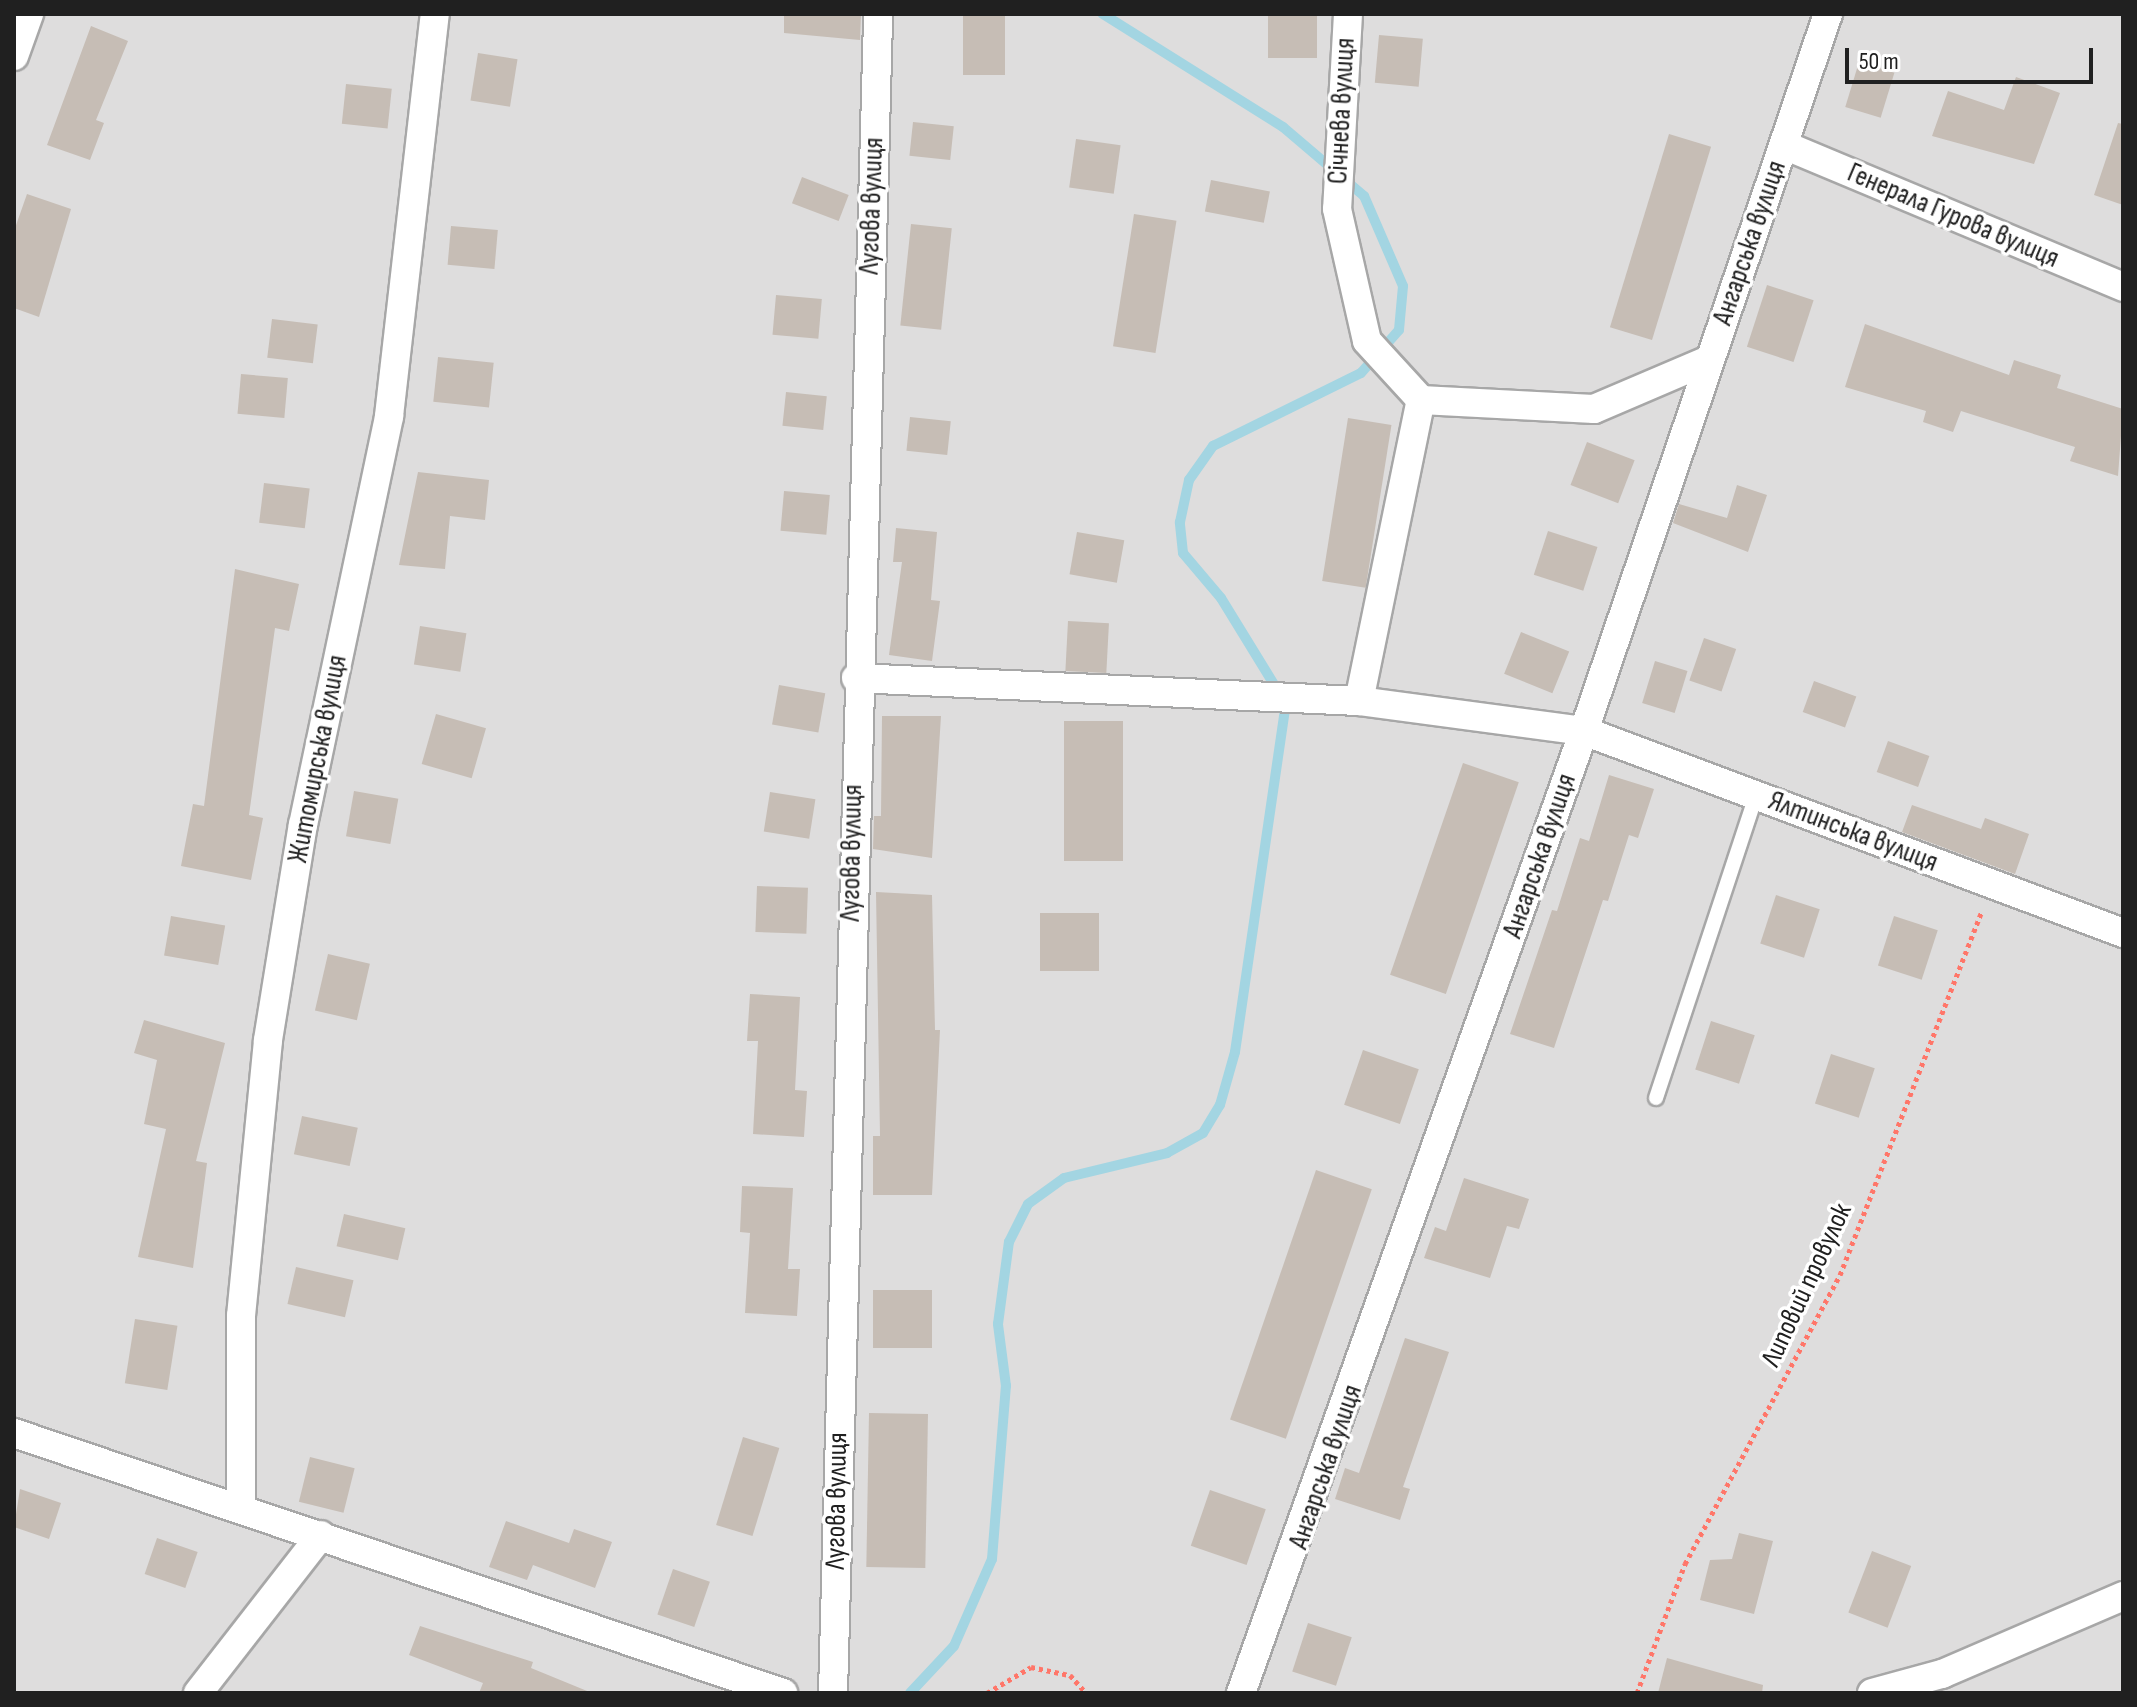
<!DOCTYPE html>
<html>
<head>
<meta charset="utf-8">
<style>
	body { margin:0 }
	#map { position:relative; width:2137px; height:1707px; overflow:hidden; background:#f1ede6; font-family:"Sofia Sans Condensed",sans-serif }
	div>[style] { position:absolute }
	.residential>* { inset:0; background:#dedddd }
	.stream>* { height:10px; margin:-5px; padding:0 5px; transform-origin:5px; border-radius:5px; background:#a3d5e2 }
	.building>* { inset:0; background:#c6bdb5; transform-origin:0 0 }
	.path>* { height:5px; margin-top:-2.5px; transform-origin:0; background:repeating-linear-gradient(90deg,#ff7669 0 4px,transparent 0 8px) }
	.roads { filter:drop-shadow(2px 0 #a7a7a7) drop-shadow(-2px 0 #a7a7a7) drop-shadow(0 2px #a7a7a7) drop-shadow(0 -2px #a7a7a7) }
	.service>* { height:14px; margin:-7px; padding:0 7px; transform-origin:7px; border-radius:7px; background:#fff }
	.minor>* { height:28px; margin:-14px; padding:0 14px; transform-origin:14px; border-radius:14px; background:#fff }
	span { translate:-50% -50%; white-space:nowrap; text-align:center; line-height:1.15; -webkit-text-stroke:7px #fff; paint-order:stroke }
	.street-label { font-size:28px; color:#202020 }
	.frame { position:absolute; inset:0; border:16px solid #202020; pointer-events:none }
	.scale { position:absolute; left:1845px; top:48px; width:248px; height:36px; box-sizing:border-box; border:4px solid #202020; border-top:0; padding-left:10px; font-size:24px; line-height:28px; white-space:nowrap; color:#202020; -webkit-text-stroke:6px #fff; paint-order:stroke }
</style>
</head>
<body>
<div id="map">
	<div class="residential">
		<i style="clip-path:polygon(14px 14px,2123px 14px,2123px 1693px,744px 1693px,725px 1686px,721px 1693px,14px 1693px)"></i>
	</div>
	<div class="stream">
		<i style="left:910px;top:1693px;width:64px;rotate:-46.9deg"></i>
		<i style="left:954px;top:1646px;width:95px;rotate:-66.4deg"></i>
		<i style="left:992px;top:1559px;width:174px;rotate:-85.4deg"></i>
		<i style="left:1006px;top:1386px;width:63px;rotate:-97.4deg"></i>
		<i style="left:998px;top:1324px;width:83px;rotate:-82.4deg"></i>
		<i style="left:1009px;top:1242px;width:42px;rotate:-63.4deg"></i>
		<i style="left:1028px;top:1204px;width:44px;rotate:-35.8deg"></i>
		<i style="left:1064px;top:1178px;width:106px;rotate:-13.6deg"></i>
		<i style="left:1167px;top:1153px;width:41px;rotate:-29.1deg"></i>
		<i style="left:1203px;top:1133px;width:33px;rotate:-59deg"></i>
		<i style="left:1220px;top:1105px;width:55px;rotate:-74.2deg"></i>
		<i style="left:1235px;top:1052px;width:352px;rotate:-81.7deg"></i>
		<i style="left:1286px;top:704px;width:124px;rotate:-121.5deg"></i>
		<i style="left:1221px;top:598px;width:59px;rotate:-130.2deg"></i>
		<i style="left:1183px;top:553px;width:31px;rotate:-96deg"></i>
		<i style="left:1180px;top:522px;width:43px;rotate:-77.9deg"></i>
		<i style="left:1189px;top:480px;width:42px;rotate:-54.8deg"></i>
		<i style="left:1213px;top:446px;width:165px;rotate:-26.3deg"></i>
		<i style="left:1361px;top:373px;width:57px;rotate:-48.5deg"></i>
		<i style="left:1399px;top:330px;width:44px;rotate:-84.8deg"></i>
		<i style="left:1403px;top:286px;width:98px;rotate:-113.4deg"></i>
		<i style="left:1364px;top:196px;width:106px;rotate:-139.6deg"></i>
		<i style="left:1283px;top:127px;width:213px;rotate:-147.9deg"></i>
	</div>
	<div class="building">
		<i style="clip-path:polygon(784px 14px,861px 14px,860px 40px,784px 33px)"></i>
		<i style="left:963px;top:14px;width:42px;height:61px"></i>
		<i style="left:1268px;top:14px;width:49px;height:44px"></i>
		<i style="clip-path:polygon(91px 26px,128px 41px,96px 120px,104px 123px,90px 160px,47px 145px)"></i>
		<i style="left:1379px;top:35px;width:44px;height:48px;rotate:5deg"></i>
		<i style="left:478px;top:53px;width:40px;height:48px;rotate:9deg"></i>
		<i style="left:1859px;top:62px;width:37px;height:47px;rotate:17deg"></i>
		<i style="clip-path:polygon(2016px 77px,2060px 93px,2034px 164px,1932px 136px,1948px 91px,2004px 110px)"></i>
		<i style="left:346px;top:84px;width:46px;height:40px;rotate:6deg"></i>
		<i style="left:913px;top:122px;width:41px;height:34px;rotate:6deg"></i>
		<i style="clip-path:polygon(2118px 123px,2123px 124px,2123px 205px,2094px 195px)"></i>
		<i style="left:1669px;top:134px;width:44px;height:202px;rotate:17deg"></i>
		<i style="left:1076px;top:139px;width:45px;height:49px;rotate:8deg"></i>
		<i style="left:802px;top:177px;width:50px;height:28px;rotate:21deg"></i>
		<i style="left:1211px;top:180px;width:60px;height:32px;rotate:11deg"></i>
		<i style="clip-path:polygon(27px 194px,71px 209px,39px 317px,14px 308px,14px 231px)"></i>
		<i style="left:1134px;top:214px;width:43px;height:134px;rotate:9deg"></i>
		<i style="left:911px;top:224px;width:41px;height:102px;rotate:6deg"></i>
		<i style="left:451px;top:226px;width:47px;height:39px;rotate:5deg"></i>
		<i style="left:1767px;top:285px;width:49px;height:65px;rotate:18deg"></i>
		<i style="left:776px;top:295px;width:46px;height:40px;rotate:5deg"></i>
		<i style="left:272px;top:319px;width:46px;height:39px;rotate:7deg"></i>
		<i style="clip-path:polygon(1865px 324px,2009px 375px,2014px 360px,2061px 375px,2057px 388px,2123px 409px,2118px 476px,2070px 461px,2075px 447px,1961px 411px,1953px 432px,1923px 422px,1926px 411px,1845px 387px)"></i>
		<i style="left:438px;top:357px;width:56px;height:45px;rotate:6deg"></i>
		<i style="left:241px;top:374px;width:47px;height:40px;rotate:5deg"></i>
		<i style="left:786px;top:392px;width:41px;height:34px;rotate:6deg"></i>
		<i style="left:910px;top:417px;width:41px;height:34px;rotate:6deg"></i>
		<i style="left:1348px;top:418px;width:44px;height:165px;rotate:9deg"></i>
		<i style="left:1587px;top:442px;width:51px;height:46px;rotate:21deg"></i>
		<i style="clip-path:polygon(418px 472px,489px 480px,485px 520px,450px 516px,445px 569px,399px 565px)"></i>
		<i style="left:264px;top:483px;width:46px;height:40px;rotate:7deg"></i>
		<i style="clip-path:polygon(1737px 485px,1767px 495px,1748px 552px,1673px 523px,1679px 504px,1727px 518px)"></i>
		<i style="left:784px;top:491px;width:46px;height:40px;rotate:5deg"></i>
		<i style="clip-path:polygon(896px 528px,937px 532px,931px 600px,940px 601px,932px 661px,889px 655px,902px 562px,893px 562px)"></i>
		<i style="left:1548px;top:531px;width:52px;height:46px;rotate:18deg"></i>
		<i style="left:1077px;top:532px;width:48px;height:43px;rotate:10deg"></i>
		<i style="clip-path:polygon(235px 569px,299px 584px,289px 631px,275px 628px,249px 815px,263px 818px,251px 880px,181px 866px,193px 804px,204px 806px)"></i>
		<i style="left:1068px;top:621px;width:41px;height:50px;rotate:3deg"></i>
		<i style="left:420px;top:626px;width:47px;height:39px;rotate:9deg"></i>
		<i style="left:1521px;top:632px;width:52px;height:45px;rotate:22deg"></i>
		<i style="left:1704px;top:638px;width:34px;height:45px;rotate:19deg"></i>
		<i style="left:1655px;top:661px;width:34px;height:44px;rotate:17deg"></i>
		<i style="left:1814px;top:681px;width:45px;height:33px;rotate:20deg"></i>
		<i style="left:779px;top:685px;width:47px;height:40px;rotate:10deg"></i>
		<i style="left:436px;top:714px;width:52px;height:52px;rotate:16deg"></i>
		<i style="clip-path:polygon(882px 716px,941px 716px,932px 858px,873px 849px,874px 816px,881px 816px)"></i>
		<i style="left:1064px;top:721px;width:59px;height:140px"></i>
		<i style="left:1888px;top:741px;width:44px;height:33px;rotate:20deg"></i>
		<i style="left:1463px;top:763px;width:59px;height:224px;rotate:19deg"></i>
		<i style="clip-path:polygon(1609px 775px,1654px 789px,1638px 838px,1629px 835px,1608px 901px,1603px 900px,1554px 1048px,1510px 1034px,1552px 910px,1557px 911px,1580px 838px,1589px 841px)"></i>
		<i style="left:354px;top:791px;width:45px;height:46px;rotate:10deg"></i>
		<i style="left:770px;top:792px;width:46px;height:40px;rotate:9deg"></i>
		<i style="clip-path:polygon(1912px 805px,1981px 829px,1985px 818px,2029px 834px,2015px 874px,1902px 832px)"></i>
		<i style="left:757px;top:886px;width:51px;height:46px;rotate:2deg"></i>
		<i style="clip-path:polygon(876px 892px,932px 895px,935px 1030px,940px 1030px,932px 1195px,873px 1195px,873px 1136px,880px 1136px)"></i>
		<i style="left:1776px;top:895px;width:46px;height:51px;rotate:18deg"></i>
		<i style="left:1040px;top:913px;width:59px;height:58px"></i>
		<i style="left:171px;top:916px;width:55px;height:40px;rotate:10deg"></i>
		<i style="left:1894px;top:916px;width:46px;height:52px;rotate:18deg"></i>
		<i style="left:328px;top:954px;width:43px;height:58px;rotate:13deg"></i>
		<i style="clip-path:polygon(750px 994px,800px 997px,795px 1090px,807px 1091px,804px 1137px,753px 1134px,758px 1041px,747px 1041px)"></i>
		<i style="clip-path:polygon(144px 1020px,225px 1043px,196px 1161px,207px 1163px,193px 1268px,138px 1257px,166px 1129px,144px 1124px,157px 1060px,134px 1053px)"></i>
		<i style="left:1711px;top:1021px;width:46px;height:51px;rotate:18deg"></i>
		<i style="left:1363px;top:1050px;width:59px;height:58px;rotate:19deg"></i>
		<i style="left:1831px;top:1054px;width:46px;height:52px;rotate:18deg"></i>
		<i style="left:302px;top:1116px;width:57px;height:39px;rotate:12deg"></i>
		<i style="left:1316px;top:1170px;width:59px;height:264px;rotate:19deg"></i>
		<i style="clip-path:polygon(1464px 1178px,1529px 1199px,1519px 1229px,1507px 1226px,1490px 1278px,1424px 1258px,1435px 1227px,1446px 1231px)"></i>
		<i style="clip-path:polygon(742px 1186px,793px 1188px,788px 1269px,800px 1269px,797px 1316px,745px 1313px,750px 1233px,740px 1232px)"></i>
		<i style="left:344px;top:1214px;width:63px;height:33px;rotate:13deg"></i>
		<i style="left:296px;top:1267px;width:59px;height:38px;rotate:13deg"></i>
		<i style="left:873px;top:1290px;width:59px;height:58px"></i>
		<i style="left:135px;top:1319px;width:43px;height:65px;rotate:9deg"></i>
		<i style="clip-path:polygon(1405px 1338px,1449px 1352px,1403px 1487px,1410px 1489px,1400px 1520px,1335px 1499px,1345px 1468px,1359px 1473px)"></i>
		<i style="left:869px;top:1413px;width:59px;height:154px;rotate:1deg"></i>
		<i style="left:743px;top:1437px;width:38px;height:92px;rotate:17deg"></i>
		<i style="left:310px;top:1457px;width:46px;height:46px;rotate:14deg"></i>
		<i style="clip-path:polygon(20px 1489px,61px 1503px,49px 1539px,14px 1527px)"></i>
		<i style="left:1210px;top:1490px;width:59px;height:59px;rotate:19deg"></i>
		<i style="clip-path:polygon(506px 1521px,569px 1543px,574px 1529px,612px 1542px,595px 1588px,533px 1565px,527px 1580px,489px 1567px)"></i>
		<i style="clip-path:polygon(1739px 1533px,1773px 1541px,1754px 1614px,1700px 1600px,1710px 1560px,1732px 1559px)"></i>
		<i style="left:157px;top:1538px;width:43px;height:38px;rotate:19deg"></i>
		<i style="left:1872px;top:1551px;width:42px;height:66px;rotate:21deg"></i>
		<i style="left:673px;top:1569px;width:39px;height:48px;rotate:19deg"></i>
		<i style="left:1308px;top:1623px;width:46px;height:51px;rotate:18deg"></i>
		<i style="clip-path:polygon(420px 1626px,533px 1662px,531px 1668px,592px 1693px,479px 1693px,483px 1683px,409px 1655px)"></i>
		<i style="clip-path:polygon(1667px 1658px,1763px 1685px,1762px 1693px,1658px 1693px)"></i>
	</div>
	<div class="path">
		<i style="left:987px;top:1693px;width:51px;rotate:-30.6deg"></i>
		<i style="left:1031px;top:1667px;width:40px;rotate:12deg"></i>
		<i style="left:1070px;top:1675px;width:24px;rotate:48deg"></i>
		<i style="left:1637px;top:1693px;width:138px;rotate:-69.6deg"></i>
		<i style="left:1685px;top:1564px;width:328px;rotate:-61.8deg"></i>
		<i style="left:1840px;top:1275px;width:391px;rotate:-68.7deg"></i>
	</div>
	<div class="roads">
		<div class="service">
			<i style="left:1656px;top:1098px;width:319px;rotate:-71.7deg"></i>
		</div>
		<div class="minor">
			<i style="left:1348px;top:14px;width:195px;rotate:93.2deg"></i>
			<i style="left:1337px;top:209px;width:135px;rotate:77.2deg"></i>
			<i style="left:1367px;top:341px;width:80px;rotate:47.5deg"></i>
			<i style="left:1421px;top:400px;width:173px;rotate:3deg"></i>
			<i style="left:1594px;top:409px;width:125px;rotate:-23.1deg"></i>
			<i style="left:14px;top:56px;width:45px;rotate:-70.3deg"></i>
			<i style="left:1784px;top:145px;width:368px;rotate:22.7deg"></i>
			<i style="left:856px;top:678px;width:504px;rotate:2.62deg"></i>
			<i style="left:1359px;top:701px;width:227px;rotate:7.6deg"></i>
			<i style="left:1584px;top:731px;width:576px;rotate:20.54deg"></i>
			<i style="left:1359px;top:701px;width:307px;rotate:-78.4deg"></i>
			<i style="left:14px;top:1433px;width:812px;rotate:18.68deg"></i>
			<i style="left:241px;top:1508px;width:192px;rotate:-90deg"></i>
			<i style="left:241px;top:1316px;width:277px;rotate:-84.4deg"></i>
			<i style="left:268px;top:1040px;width:218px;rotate:-80.8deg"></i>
			<i style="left:303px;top:825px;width:418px;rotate:-78.1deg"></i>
			<i style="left:389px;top:416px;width:405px;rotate:-83.5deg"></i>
			<i style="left:198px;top:1693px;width:200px;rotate:-52.1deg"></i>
			<i style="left:833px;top:1693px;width:1680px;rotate:-88.46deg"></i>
			<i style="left:1241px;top:1693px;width:1021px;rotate:-70.38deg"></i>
			<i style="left:1584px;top:731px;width:757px;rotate:-71.21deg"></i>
			<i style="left:1872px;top:1693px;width:73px;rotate:-15.2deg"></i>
			<i style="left:1942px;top:1674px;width:197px;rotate:-23.3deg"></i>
		</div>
	</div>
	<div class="street-label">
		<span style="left:1342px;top:111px;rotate:-87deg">Січнева вулиця</span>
		<span style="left:872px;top:206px;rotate:-88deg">Лугова вулиця</span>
		<span style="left:1953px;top:216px;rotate:23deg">Генерала Гурова вулиця</span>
		<span style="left:1750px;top:243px;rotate:-71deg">Ангарська вулиця</span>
		<span style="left:318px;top:759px;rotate:-79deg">Житомирська вулиця</span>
		<span style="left:1853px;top:832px;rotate:21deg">Ялтинська вулиця</span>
		<span style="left:852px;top:853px;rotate:-89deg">Лугова вулиця</span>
		<span style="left:1540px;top:856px;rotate:-71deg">Ангарська вулиця</span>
		<span style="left:1807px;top:1285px;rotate:-65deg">Липовий провулок</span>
		<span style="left:1326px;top:1467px;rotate:-71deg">Ангарська вулиця</span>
		<span style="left:837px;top:1501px;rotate:-89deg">Лугова вулиця</span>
	</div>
	<div class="frame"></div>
	<div class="scale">50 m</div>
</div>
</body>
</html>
